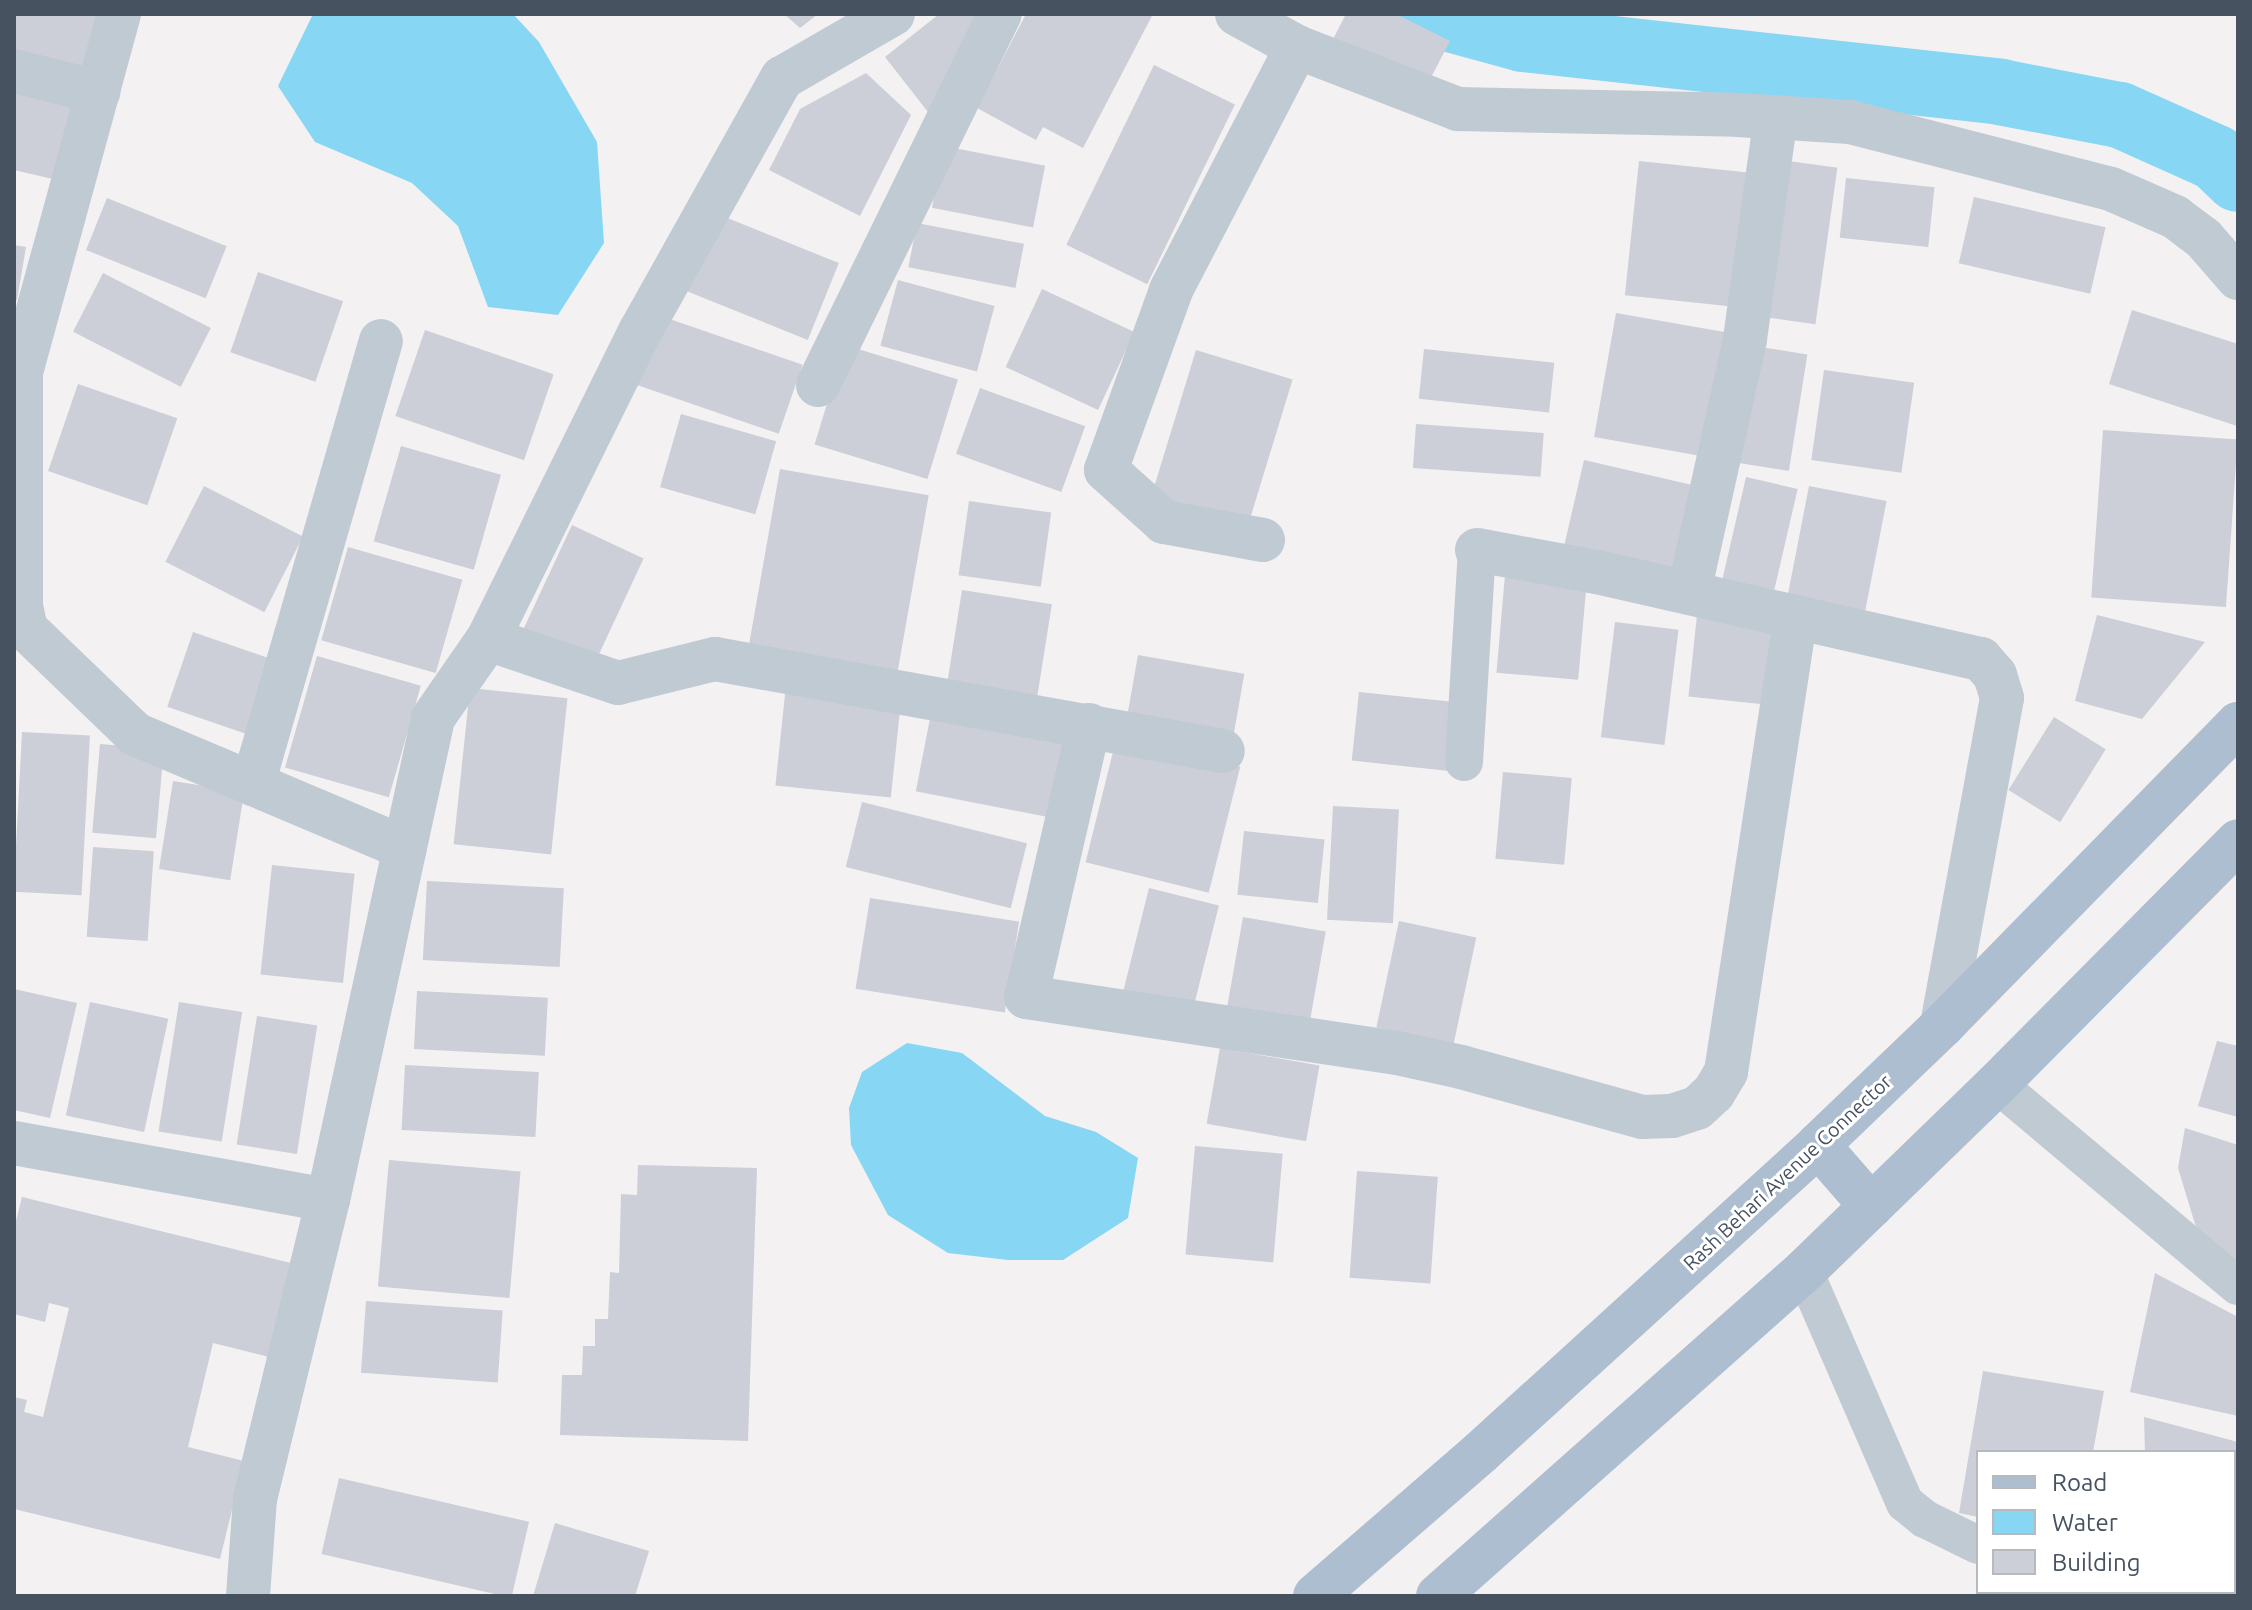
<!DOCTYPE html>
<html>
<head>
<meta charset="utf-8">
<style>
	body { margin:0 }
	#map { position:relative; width:2252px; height:1610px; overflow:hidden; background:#f3f1f1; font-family:Ubuntu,sans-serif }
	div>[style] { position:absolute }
	.water>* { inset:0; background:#86d6f4 }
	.canal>* { height:66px; margin:-33px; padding:0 33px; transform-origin:33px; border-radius:33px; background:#86d6f4 }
	.building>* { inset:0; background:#cccfd7; transform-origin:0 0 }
	.lane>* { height:38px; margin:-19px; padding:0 19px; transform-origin:19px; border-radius:19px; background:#c0cad3 }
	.street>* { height:44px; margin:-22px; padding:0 22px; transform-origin:22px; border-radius:22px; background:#c0cad3 }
	.primary>* { height:44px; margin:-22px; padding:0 22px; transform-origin:22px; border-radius:22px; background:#aebed1 }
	span { translate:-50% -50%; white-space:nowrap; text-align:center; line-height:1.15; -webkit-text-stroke:6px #fff; paint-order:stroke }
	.street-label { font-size:20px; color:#475260 }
	.frame { position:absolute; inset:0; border:16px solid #475260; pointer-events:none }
	.legend { position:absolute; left:1976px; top:1450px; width:260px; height:144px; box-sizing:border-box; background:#fff; border:2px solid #b5babf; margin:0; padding:10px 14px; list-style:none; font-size:24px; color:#475260 }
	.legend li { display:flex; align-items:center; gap:16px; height:40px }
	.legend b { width:40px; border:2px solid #b5babf }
</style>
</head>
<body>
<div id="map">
	<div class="water">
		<i style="clip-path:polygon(313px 14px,513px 14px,539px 42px,597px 142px,604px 243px,558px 315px,488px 307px,458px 226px,412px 183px,315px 142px,278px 86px)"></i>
		<i style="clip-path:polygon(907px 1043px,962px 1053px,1045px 1116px,1096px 1132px,1138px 1158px,1128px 1218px,1063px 1260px,1008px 1260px,948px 1253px,888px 1215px,851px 1145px,849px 1108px,862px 1072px)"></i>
	</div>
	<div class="canal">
		<i style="left:1431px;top:14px;width:95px;rotate:15.2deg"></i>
		<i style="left:1523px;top:39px;width:480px;rotate:6.3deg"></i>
		<i style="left:2000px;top:92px;width:122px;rotate:10.9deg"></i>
		<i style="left:2120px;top:115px;width:105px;rotate:24.1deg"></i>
		<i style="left:2216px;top:158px;width:30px;rotate:44deg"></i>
	</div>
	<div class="building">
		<i style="clip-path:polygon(14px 14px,111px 14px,97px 75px,14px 54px)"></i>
		<i style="clip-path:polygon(784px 14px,818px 14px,800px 28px)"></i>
		<i style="clip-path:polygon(939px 14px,981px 14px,928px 112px,885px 57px)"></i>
		<i style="clip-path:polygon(1026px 14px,1153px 14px,1083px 148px,1043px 127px,1036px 140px,977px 108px)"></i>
		<i style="clip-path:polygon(1346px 14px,1396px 14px,1450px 41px,1424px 91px,1331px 43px)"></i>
		<i style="left:1154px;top:65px;width:90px;height:200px;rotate:26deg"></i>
		<i style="clip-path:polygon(866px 73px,911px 115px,860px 216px,769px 170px,800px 109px)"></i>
		<i style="clip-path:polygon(14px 79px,77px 94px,57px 180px,14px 170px)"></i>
		<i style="left:944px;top:146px;width:103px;height:63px;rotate:11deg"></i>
		<i style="left:1775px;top:159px;width:63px;height:158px;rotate:8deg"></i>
		<i style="left:1639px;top:161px;width:117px;height:135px;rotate:6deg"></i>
		<i style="left:1846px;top:178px;width:89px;height:60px;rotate:6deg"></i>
		<i style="left:1974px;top:197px;width:135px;height:68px;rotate:13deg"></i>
		<i style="left:107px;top:198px;width:129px;height:56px;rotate:22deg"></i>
		<i style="left:710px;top:211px;width:139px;height:83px;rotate:22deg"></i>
		<i style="left:917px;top:223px;width:109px;height:45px;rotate:11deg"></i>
		<i style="clip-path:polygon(14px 245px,26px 247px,17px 300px,14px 300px)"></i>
		<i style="left:258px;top:272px;width:90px;height:85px;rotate:19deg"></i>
		<i style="left:103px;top:273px;width:121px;height:66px;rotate:27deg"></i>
		<i style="left:898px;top:280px;width:100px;height:68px;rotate:15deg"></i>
		<i style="left:1042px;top:289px;width:102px;height:86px;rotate:25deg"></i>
		<i style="clip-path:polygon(2132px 310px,2238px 344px,2237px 426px,2109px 384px)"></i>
		<i style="left:1616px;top:313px;width:120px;height:126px;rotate:10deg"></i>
		<i style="left:655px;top:314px;width:156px;height:73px;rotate:19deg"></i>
		<i style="left:425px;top:330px;width:136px;height:91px;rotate:19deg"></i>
		<i style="left:845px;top:345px;width:118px;height:104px;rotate:17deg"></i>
		<i style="left:1754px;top:346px;width:54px;height:118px;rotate:9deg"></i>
		<i style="left:1424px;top:349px;width:131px;height:50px;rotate:6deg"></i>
		<i style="left:1196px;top:350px;width:101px;height:153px;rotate:17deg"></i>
		<i style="left:1824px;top:370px;width:91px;height:91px;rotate:8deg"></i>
		<i style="left:78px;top:384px;width:105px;height:92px;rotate:19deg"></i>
		<i style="left:980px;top:388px;width:112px;height:70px;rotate:20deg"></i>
		<i style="left:681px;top:414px;width:99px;height:76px;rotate:16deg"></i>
		<i style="left:1416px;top:424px;width:128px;height:44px;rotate:4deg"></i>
		<i style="left:2103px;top:430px;width:135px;height:168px;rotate:4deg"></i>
		<i style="left:401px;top:446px;width:104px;height:99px;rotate:16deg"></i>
		<i style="left:1584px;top:460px;width:120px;height:94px;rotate:13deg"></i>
		<i style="left:780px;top:469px;width:151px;height:182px;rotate:10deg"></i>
		<i style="left:1746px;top:477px;width:53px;height:123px;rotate:13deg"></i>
		<i style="left:204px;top:486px;width:111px;height:85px;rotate:27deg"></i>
		<i style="left:1809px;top:486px;width:79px;height:113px;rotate:11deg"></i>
		<i style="left:969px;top:501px;width:83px;height:75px;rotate:8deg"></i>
		<i style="left:572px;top:525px;width:79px;height:117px;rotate:25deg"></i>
		<i style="left:348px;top:547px;width:119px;height:97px;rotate:16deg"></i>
		<i style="left:1505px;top:575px;width:82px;height:98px;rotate:5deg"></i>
		<i style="left:962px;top:590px;width:91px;height:94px;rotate:9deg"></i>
		<i style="left:1697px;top:615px;width:82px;height:82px;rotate:6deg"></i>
		<i style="clip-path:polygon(2097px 615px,2205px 642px,2142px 719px,2075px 701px)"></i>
		<i style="left:1615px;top:622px;width:64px;height:116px;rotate:7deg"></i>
		<i style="left:193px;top:632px;width:86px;height:79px;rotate:19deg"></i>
		<i style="left:1138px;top:655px;width:108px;height:66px;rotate:10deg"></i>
		<i style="left:317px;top:656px;width:108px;height:116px;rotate:16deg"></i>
		<i style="left:786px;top:685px;width:116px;height:101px;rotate:6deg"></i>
		<i style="left:470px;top:688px;width:98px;height:157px;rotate:6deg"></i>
		<i style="left:1359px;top:692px;width:103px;height:69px;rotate:6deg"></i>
		<i style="left:933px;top:703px;width:141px;height:90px;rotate:11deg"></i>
		<i style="left:2054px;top:717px;width:61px;height:86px;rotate:32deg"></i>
		<i style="left:22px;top:732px;width:68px;height:160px;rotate:3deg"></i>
		<i style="left:1117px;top:736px;width:127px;height:130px;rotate:14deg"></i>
		<i style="left:100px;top:744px;width:64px;height:89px;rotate:5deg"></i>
		<i style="left:1503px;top:772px;width:69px;height:87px;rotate:5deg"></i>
		<i style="left:173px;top:781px;width:72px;height:89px;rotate:9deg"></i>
		<i style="left:862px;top:802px;width:170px;height:67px;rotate:14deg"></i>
		<i style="left:1333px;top:806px;width:66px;height:114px;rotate:3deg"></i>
		<i style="left:1244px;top:831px;width:81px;height:64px;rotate:6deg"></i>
		<i style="left:93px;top:847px;width:61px;height:90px;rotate:4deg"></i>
		<i style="left:272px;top:865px;width:83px;height:110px;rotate:6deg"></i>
		<i style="left:427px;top:881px;width:137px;height:79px;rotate:3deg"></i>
		<i style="left:1149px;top:888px;width:72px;height:109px;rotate:14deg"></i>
		<i style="left:870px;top:898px;width:151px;height:92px;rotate:9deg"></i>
		<i style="left:1243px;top:917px;width:84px;height:99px;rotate:10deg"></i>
		<i style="left:1399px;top:921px;width:79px;height:109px;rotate:12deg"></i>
		<i style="clip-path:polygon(14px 989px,77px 1003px,50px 1118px,14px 1110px)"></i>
		<i style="left:417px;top:991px;width:131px;height:58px;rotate:3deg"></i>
		<i style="left:90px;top:1002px;width:80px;height:116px;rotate:12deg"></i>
		<i style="left:179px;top:1002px;width:64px;height:131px;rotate:9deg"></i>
		<i style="left:257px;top:1016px;width:61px;height:130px;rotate:9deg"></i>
		<i style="clip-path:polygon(2217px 1041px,2238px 1046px,2238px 1117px,2198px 1106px)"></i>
		<i style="left:1220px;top:1048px;width:101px;height:77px;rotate:10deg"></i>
		<i style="left:405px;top:1065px;width:134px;height:65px;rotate:3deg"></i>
		<i style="clip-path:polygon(2185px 1128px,2238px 1145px,2238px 1266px,2199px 1237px,2178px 1168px)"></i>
		<i style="left:1195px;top:1146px;width:88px;height:109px;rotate:5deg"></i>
		<i style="left:389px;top:1160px;width:132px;height:127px;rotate:5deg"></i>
		<i style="clip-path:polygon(638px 1165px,757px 1168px,748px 1441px,560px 1435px,562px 1375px,582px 1375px,583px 1346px,595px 1346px,595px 1319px,608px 1319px,610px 1272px,619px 1273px,621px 1194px,637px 1195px)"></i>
		<i style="left:1357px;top:1171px;width:81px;height:107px;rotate:4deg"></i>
		<i style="clip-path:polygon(22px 1197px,291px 1263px,269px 1357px,213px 1343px,188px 1447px,244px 1461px,220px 1559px,14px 1509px,14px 1397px,27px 1400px,24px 1412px,43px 1417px,69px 1308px,49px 1303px,45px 1322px,14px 1314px,14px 1229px)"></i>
		<i style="clip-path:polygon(2155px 1273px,2238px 1317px,2238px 1416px,2130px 1392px)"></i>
		<i style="left:366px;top:1301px;width:137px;height:72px;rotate:4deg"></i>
		<i style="clip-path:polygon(1983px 1371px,2104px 1391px,2093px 1452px,1978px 1452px,1978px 1517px,1959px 1513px)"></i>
		<i style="clip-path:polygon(2144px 1417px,2238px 1442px,2238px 1534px,2234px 1544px,2234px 1452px,2145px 1452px)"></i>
		<i style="left:339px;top:1478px;width:195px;height:78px;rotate:13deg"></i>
		<i style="clip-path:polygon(555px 1523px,649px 1551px,635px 1596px,533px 1596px)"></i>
		<i style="left:2149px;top:1592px;width:66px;height:4px"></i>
	</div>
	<div class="lane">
		<i style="left:1464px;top:762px;width:212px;rotate:-86.5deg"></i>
		<i style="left:1997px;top:1084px;width:314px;rotate:40deg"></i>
		<i style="left:1804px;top:1271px;width:253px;rotate:66.5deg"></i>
		<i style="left:1905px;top:1503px;width:26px;rotate:39deg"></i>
		<i style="left:1925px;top:1519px;width:59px;rotate:26.1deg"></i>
		<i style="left:2078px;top:1592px;width:10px;rotate:24deg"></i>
	</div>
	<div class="street">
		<i style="left:119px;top:14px;width:371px;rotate:105.3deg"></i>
		<i style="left:21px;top:372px;width:234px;rotate:90deg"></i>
		<i style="left:21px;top:606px;width:24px;rotate:78deg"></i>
		<i style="left:26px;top:629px;width:151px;rotate:43.9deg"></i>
		<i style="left:135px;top:734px;width:293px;rotate:22.9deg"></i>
		<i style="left:1237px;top:14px;width:68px;rotate:28.8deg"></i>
		<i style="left:1297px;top:47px;width:173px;rotate:21.1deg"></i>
		<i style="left:1458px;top:109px;width:280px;rotate:1.2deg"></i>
		<i style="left:1738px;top:115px;width:112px;rotate:3.6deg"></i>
		<i style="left:1850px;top:122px;width:269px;rotate:14.4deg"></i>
		<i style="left:2111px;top:189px;width:70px;rotate:23.6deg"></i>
		<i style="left:2175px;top:217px;width:36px;rotate:37deg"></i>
		<i style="left:2204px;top:239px;width:52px;rotate:48.9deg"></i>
		<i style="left:14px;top:71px;width:87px;rotate:14deg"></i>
		<i style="left:818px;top:385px;width:413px;rotate:-63.9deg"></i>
		<i style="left:1263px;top:540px;width:101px;rotate:-169.7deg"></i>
		<i style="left:1164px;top:522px;width:78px;rotate:-138.1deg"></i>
		<i style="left:1106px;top:470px;width:191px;rotate:-70.1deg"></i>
		<i style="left:1171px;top:290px;width:274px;rotate:-62.6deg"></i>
		<i style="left:1477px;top:550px;width:122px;rotate:10.4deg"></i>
		<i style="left:1597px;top:572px;width:394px;rotate:12.8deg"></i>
		<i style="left:1981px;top:659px;width:21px;rotate:49deg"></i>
		<i style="left:1995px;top:675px;width:24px;rotate:73deg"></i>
		<i style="left:2002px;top:698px;width:333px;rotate:100.4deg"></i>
		<i style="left:1689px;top:592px;width:259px;rotate:-77.5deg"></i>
		<i style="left:1745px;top:339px;width:224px;rotate:-82.1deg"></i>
		<i style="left:488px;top:639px;width:137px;rotate:18.7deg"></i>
		<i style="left:618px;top:683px;width:100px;rotate:-13.9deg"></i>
		<i style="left:715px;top:659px;width:516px;rotate:10.27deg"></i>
		<i style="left:1089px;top:725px;width:279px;rotate:103deg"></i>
		<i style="left:1026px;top:997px;width:375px;rotate:8.6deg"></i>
		<i style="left:1397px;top:1053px;width:66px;rotate:12.3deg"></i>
		<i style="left:1461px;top:1067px;width:188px;rotate:15.4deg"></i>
		<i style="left:1642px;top:1117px;width:30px;rotate:-2deg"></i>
		<i style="left:1672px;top:1116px;width:26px;rotate:-18deg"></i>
		<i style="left:1697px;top:1108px;width:23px;rotate:-43deg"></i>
		<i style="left:1714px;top:1092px;width:23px;rotate:-59deg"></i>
		<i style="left:1726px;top:1072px;width:460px;rotate:-81.3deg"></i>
		<i style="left:253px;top:784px;width:461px;rotate:-73.9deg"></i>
		<i style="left:14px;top:1143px;width:319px;rotate:10.3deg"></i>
		<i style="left:248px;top:1596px;width:97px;rotate:-85.9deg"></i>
		<i style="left:255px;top:1499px;width:308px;rotate:-76.3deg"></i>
		<i style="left:328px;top:1200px;width:493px;rotate:-77.7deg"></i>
		<i style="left:433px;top:718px;width:96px;rotate:-55.2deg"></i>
		<i style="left:488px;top:639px;width:345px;rotate:-63.7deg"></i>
		<i style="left:641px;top:330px;width:289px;rotate:-60.8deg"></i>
		<i style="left:782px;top:78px;width:128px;rotate:-30deg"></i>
	</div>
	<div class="primary">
		<i style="left:1818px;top:1145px;width:81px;rotate:49deg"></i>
		<i style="left:1315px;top:1596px;width:220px;rotate:-40.9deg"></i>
		<i style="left:1481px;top:1452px;width:456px;rotate:-42.3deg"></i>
		<i style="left:1818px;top:1145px;width:172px;rotate:-43.8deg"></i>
		<i style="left:1942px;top:1026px;width:423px;rotate:-45.6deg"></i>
		<i style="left:1438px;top:1596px;width:489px;rotate:-41.6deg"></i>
		<i style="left:1804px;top:1271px;width:269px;rotate:-44.1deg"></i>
		<i style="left:1997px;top:1084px;width:342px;rotate:-45.2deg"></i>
	</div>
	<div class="street-label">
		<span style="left:1787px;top:1172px;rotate:-43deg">Rash Behari Avenue Connector</span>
	</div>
	<div class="frame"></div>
	<ul class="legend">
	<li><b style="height:10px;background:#aebed1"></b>Road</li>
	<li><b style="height:22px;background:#86d6f4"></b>Water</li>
	<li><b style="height:22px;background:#cccfd7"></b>Building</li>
	</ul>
</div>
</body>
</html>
